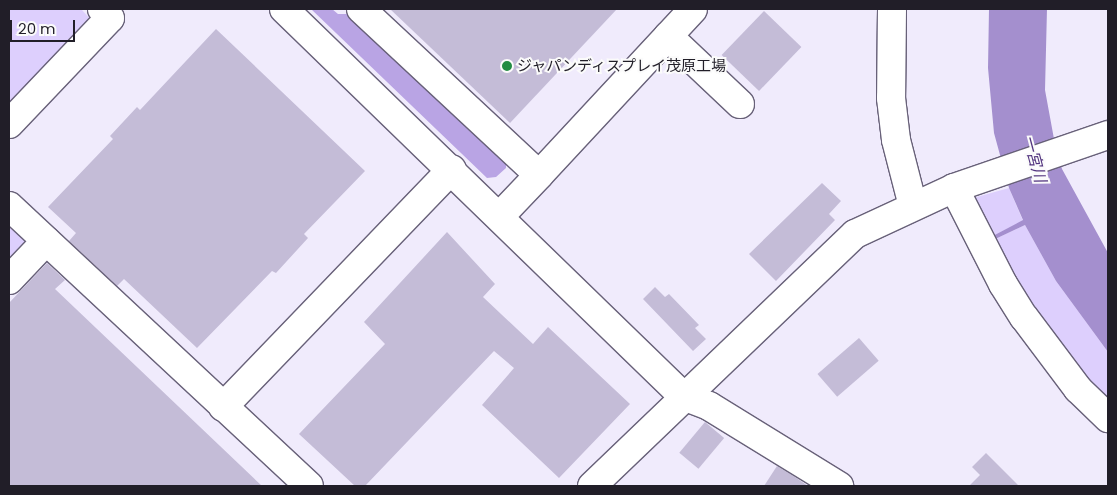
<!DOCTYPE html>
<html>
<head>
<meta charset="utf-8">
<style>
	body { margin:0 }
	#map { position:relative; width:1117px; height:495px; overflow:hidden; background:#f0ebfc; font-family:Poppins,"Noto Sans JP",sans-serif }
	div>[style] { position:absolute }
	.green>* { inset:0; background:#ddcffd }
	.forest>* { inset:0; background:#b9a4e4 }
	.water>* { inset:0; background:#a48fce }
	.building>* { inset:0; background:#c4bcd7; transform-origin:0 0 }
	.roads { filter:drop-shadow(1px 0 #686179) drop-shadow(-1px 0 #686179) drop-shadow(0 1px #686179) drop-shadow(0 -1px #686179) }
	.minor>* { height:28px; margin:-14px; padding:0 14px; transform-origin:14px; border-radius:14px; background:#fff }
	.dots>* { width:14px; height:14px; translate:-50% -50%; box-sizing:border-box; border:2px solid #fbfbfb; border-radius:50% }
	span { translate:-50% -50%; white-space:nowrap; text-align:center; line-height:1.15; -webkit-text-stroke:4px #fbfbfb; paint-order:stroke }
	.poi-label { font-size:15px; color:#211e28 }
	.left { translate:0 -50%; text-align:left }
	.water-label { font-size:16px; color:#51337e; font-style:italic }
	.frame { position:absolute; inset:0; border:10px solid #211e28; pointer-events:none }
	.scale { position:absolute; left:10px; top:20px; width:65px; height:22px; box-sizing:border-box; border:2px solid #211e28; border-top:0; padding-left:6px; font-size:15px; line-height:18px; white-space:nowrap; color:#211e28; -webkit-text-stroke:4px #fbfbfb; paint-order:stroke }
</style>
</head>
<body>
<div id="map">
	<div class="green">
		<i style="clip-path:polygon(9px 9px,81px 9px,93px 22px,9px 111px)"></i>
		<i style="clip-path:polygon(1009px 188px,1023px 221px,989px 238px,966px 200px)"></i>
		<i style="clip-path:polygon(9px 220px,29px 239px,9px 261px)"></i>
		<i style="clip-path:polygon(1025px 225px,1056px 281px,1108px 352px,1108px 408px,1064px 361px,991px 241px)"></i>
	</div>
	<div class="forest">
		<i style="clip-path:polygon(311px 9px,332px 9px,338px 14px,350px 14px,450px 111px,506px 157px,506px 168px,496px 177px,487px 178px)"></i>
	</div>
	<div class="water">
		<i style="clip-path:polygon(989px 9px,1047px 9px,1045px 90px,1054px 139px,1062px 169px,1108px 253px,1108px 352px,1056px 281px,1025px 225px,991px 241px,989px 238px,1023px 220px,1009px 188px,994px 133px,988px 68px)"></i>
	</div>
	<div class="building">
		<i style="clip-path:polygon(390px 9px,617px 9px,510px 123px)"></i>
		<i style="left:764px;top:11px;width:52px;height:61px;rotate:44deg"></i>
		<i style="clip-path:polygon(216px 29px,365px 171px,304px 234px,308px 238px,276px 273px,272px 271px,197px 348px,124px 279px,117px 286px,69px 241px,76px 233px,48px 207px,113px 139px,110px 136px,137px 107px,140px 110px)"></i>
		<i style="clip-path:polygon(822px 183px,841px 201px,829px 214px,835px 220px,776px 281px,749px 254px)"></i>
		<i style="clip-path:polygon(447px 232px,495px 284px,483px 297px,533px 344px,548px 327px,630px 404px,559px 478px,482px 405px,514px 368px,494px 351px,365px 486px,355px 486px,299px 434px,385px 344px,364px 322px)"></i>
		<i style="clip-path:polygon(47px 263px,65px 280px,55px 289px,262px 486px,9px 486px,9px 303px)"></i>
		<i style="clip-path:polygon(655px 287px,665px 297px,669px 294px,699px 325px,695px 328px,706px 339px,693px 351px,643px 299px)"></i>
		<i style="left:859px;top:338px;width:30px;height:55px;rotate:49deg"></i>
		<i style="left:705px;top:422px;width:25px;height:40px;rotate:40deg"></i>
		<i style="clip-path:polygon(986px 453px,1019px 486px,969px 486px,980px 475px,972px 467px)"></i>
		<i style="clip-path:polygon(777px 466px,792px 475px,808px 486px,764px 486px)"></i>
	</div>
	<div class="roads">
		<div class="minor">
			<i style="left:284px;top:9px;width:556px;rotate:44.13deg"></i>
			<i style="left:683px;top:396px;width:28px;rotate:21deg"></i>
			<i style="left:709px;top:406px;width:153px;rotate:31.6deg"></i>
			<i style="left:361px;top:9px;width:243px;rotate:43deg"></i>
			<i style="left:539px;top:175px;width:226px;rotate:-47.1deg"></i>
			<i style="left:892px;top:9px;width:89px;rotate:90.6deg"></i>
			<i style="left:891px;top:98px;width:42px;rotate:83.2deg"></i>
			<i style="left:896px;top:140px;width:68px;rotate:75.6deg"></i>
			<i style="left:668px;top:36px;width:99px;rotate:43.4deg"></i>
			<i style="left:9px;top:124px;width:146px;rotate:-46.4deg"></i>
			<i style="left:110px;top:18px;width:12px;rotate:-132deg"></i>
			<i style="left:954px;top:188px;width:108px;rotate:63deg"></i>
			<i style="left:1003px;top:284px;width:39px;rotate:58deg"></i>
			<i style="left:1024px;top:317px;width:90px;rotate:53.1deg"></i>
			<i style="left:1078px;top:389px;width:42px;rotate:44deg"></i>
			<i style="left:9px;top:206px;width:410px;rotate:43deg"></i>
			<i style="left:500px;top:216px;width:57px;rotate:-46.4deg"></i>
			<i style="left:9px;top:280px;width:54px;rotate:-46.5deg"></i>
			<i style="left:223px;top:407px;width:330px;rotate:-46.1deg"></i>
			<i style="left:592px;top:486px;width:364px;rotate:-43.8deg"></i>
			<i style="left:855px;top:234px;width:109px;rotate:-24.9deg"></i>
			<i style="left:954px;top:188px;width:163px;rotate:-19deg"></i>
		</div>
	</div>
	<div class="dots">
		<i style="left:507px;top:66px;background:#228c43"></i>
	</div>
	<div class="poi-label">
		<span class="left" style="left:517px;top:66px">ジャパンディスプレイ茂原工場</span>
	</div>
	<div class="water-label">
		<span style="left:1034px;top:159px;rotate:75deg">一宮川</span>
	</div>
	<div class="frame"></div>
	<div class="scale">20 m</div>
</div>
</body>
</html>
